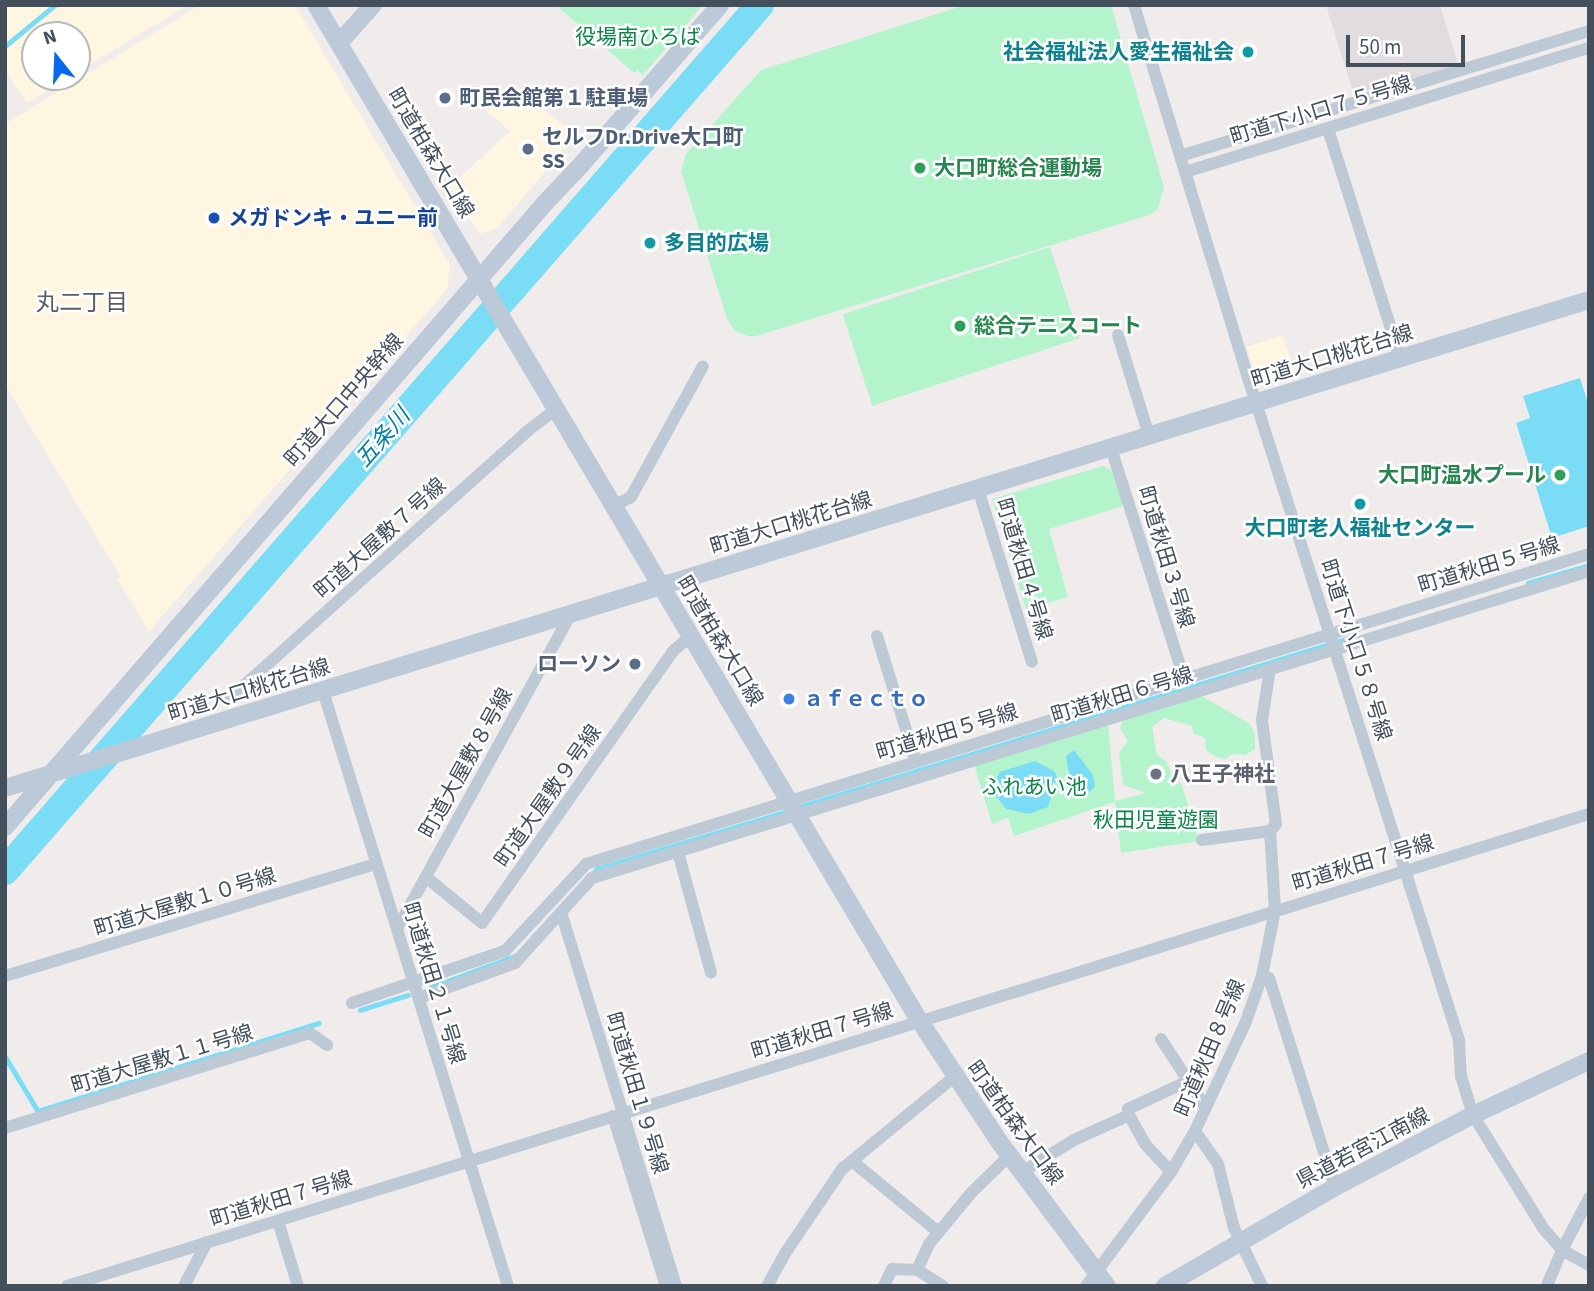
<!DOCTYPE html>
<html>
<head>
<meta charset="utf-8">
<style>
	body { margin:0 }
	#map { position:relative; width:1594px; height:1291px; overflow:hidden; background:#f0ecec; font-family:"Source Sans 3","Noto Sans JP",sans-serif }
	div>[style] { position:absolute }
	.commercial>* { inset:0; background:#fef6e1 }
	.education>* { inset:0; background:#e1ddde }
	.green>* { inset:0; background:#b4f4cd; transform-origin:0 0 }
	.water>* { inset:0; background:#7bdcf6 }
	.stream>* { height:4.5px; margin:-2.25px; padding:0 2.25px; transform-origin:2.25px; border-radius:2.25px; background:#7bdcf6 }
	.river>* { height:28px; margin:-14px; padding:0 14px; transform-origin:14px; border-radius:14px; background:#7bdcf6 }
	.street>* { height:12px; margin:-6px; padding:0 6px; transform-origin:6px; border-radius:6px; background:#bdc9d4 }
	.secondary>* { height:18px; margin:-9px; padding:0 9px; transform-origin:9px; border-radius:9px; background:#bcc9d8 }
	.dots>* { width:19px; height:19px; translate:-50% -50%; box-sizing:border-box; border:4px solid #fff; border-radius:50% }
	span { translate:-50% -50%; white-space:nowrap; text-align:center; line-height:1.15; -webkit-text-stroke:5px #fff; paint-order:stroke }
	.park-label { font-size:21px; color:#0c8549 }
	.culture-label { font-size:21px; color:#0d838f; font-weight:700 }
	.right { translate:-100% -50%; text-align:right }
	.left { translate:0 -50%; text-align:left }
	.service-label { font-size:21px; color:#4e5e75; font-weight:700 }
	.street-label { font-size:21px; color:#43505c }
	.leisure-label { font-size:21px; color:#27864d; font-weight:700 }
	.transit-label { font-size:21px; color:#164399; font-weight:700 }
	.shop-label { font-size:21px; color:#366cbe; font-weight:700 }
	.worship-label { font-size:21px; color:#5b616d; font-weight:700 }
	.neighbourhood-label { font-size:23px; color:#585d62 }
	.water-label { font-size:23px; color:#027fa1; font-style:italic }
	.frame { position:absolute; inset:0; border:7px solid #43505c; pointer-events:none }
	.north { position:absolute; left:21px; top:21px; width:70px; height:70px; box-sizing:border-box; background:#fff; border:2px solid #b4b9be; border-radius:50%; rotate:342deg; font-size:19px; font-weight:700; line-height:28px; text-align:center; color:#43505c }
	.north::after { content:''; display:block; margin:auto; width:24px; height:32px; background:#046af1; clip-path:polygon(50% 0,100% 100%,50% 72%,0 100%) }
	.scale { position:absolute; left:1346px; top:35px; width:119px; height:32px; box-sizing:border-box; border:4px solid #43505c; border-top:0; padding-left:9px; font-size:21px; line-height:24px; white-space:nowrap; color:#43505c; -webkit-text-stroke:5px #fff; paint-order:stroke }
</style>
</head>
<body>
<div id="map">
	<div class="commercial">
		<i style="clip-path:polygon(5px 5px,188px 5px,77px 72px,77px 35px,35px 35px,35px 77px,70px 77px,27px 103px,5px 71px)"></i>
		<i style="clip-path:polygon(200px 5px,295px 5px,450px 265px,447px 289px,149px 631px,118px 580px,121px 577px,5px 384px,5px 124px)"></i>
		<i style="clip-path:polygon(512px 83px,576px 136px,497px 228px,479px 234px,450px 187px,510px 131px,484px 109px)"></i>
		<i style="clip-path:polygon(1283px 335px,1295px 372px,1263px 382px,1257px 380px,1247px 347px)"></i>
	</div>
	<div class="education">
		<i style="clip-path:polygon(1326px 5px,1440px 5px,1459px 67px,1355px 99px)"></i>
	</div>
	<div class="green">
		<i style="clip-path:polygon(556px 5px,703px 5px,643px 75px,637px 70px,634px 73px)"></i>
		<i style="clip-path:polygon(965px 5px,1111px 5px,1164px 187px,1158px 209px,1149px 215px,756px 336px,748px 336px,735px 331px,727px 319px,681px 171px,686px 154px,761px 70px)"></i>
		<i style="left:1050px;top:247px;width:96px;height:218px;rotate:72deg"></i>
		<i style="clip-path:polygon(1103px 466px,1112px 471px,1124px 506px,1049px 529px,1068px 597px,1026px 609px,992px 499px)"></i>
		<i style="clip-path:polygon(1194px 692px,1249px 723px,1255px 734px,1255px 749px,1245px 755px,1232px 754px,1225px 759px,1216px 757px,1206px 750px,1205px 738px,1193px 733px,1192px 726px,1164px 718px,1152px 727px,1157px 755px,1166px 761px,1172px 775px,1170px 786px,1181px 783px,1199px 841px,1121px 853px,1115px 802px,1014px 836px,1008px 818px,992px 824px,974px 764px,1108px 723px,1115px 801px,1146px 793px,1123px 785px,1119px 753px,1128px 741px,1120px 728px,1125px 715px,1135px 705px,1150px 699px,1171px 693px)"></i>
	</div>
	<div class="water">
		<i style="clip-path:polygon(1580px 378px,1589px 406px,1589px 526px,1552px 538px,1516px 423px,1530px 418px,1523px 396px)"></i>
		<i style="clip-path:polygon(1074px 750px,1093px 775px,1095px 786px,1086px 796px,1078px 795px,1069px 773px,1066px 756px)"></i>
		<i style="clip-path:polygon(1035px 761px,1054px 771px,1057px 777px,1048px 807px,1029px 814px,1006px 809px,996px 796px,996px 779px,1000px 772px)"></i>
	</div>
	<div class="stream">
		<i style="left:5px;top:46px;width:65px;rotate:-39.4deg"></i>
		<i style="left:1528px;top:583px;width:64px;rotate:-16.4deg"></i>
		<i style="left:799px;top:807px;width:575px;rotate:-17.08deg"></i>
		<i style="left:593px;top:873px;width:6px;rotate:-45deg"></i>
		<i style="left:597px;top:869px;width:203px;rotate:-16.9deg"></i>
		<i style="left:431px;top:987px;width:90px;rotate:-20.3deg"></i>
		<i style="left:360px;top:1010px;width:50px;rotate:-17.4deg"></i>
		<i style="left:5px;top:1056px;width:64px;rotate:59deg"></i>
		<i style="left:38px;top:1111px;width:294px;rotate:-17.4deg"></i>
	</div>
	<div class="river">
		<i style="left:5px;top:871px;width:1149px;rotate:-48.92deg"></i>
	</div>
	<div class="street">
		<i style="left:1134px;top:5px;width:396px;rotate:73deg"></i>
		<i style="left:1250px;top:384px;width:688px;rotate:72.33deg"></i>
		<i style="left:1459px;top:1040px;width:36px;rotate:87deg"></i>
		<i style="left:1461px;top:1076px;width:41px;rotate:72.9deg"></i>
		<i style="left:1473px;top:1115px;width:133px;rotate:58.2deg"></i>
		<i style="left:1543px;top:1228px;width:29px;rotate:49deg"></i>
		<i style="left:1562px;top:1250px;width:39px;rotate:113deg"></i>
		<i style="left:1328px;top:129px;width:240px;rotate:72.5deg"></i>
		<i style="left:1180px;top:156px;width:428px;rotate:-17deg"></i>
		<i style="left:1185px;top:172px;width:423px;rotate:-17.1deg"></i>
		<i style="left:1118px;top:335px;width:106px;rotate:72.9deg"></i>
		<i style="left:1111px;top:448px;width:241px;rotate:72.4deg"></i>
		<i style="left:978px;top:489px;width:181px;rotate:72.7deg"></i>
		<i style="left:614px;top:506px;width:19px;rotate:-28deg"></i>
		<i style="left:631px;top:497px;width:149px;rotate:-61.2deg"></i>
		<i style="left:877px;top:636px;width:132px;rotate:72.8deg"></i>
		<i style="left:323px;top:691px;width:623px;rotate:72.73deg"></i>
		<i style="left:230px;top:698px;width:398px;rotate:-41.9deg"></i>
		<i style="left:526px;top:432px;width:39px;rotate:-37deg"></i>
		<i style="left:1202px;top:840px;width:69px;rotate:-7.5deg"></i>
		<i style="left:678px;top:852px;width:125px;rotate:74.7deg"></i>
		<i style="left:426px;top:877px;width:72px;rotate:39.4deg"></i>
		<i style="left:482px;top:923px;width:332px;rotate:-54.9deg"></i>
		<i style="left:673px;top:651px;width:23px;rotate:-40deg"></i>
		<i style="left:561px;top:912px;width:391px;rotate:72.9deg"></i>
		<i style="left:397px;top:929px;width:359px;rotate:-61.1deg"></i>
		<i style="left:5px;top:976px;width:388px;rotate:-16.8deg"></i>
		<i style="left:1262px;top:976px;width:7px;rotate:16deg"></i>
		<i style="left:1269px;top:978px;width:219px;rotate:72.5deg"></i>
		<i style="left:419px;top:998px;width:102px;rotate:-20deg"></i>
		<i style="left:515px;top:963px;width:115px;rotate:-47.8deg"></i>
		<i style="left:592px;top:878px;width:1043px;rotate:-17.11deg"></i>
		<i style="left:352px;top:1003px;width:162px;rotate:-18.8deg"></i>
		<i style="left:505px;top:951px;width:119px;rotate:-47deg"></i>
		<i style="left:586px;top:864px;width:1050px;rotate:-17.17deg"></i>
		<i style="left:1161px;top:1039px;width:82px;rotate:56.9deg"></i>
		<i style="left:1129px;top:1115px;width:6px;rotate:-99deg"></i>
		<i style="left:1128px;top:1109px;width:66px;rotate:-25deg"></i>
		<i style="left:613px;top:1116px;width:178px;rotate:72.7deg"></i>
		<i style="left:5px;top:1128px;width:319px;rotate:-17.3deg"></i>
		<i style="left:310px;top:1033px;width:21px;rotate:35deg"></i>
		<i style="left:1195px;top:1131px;width:40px;rotate:55.1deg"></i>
		<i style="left:1218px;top:1164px;width:66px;rotate:76deg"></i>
		<i style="left:1234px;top:1228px;width:64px;rotate:64.2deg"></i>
		<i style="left:852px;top:1161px;width:112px;rotate:39.5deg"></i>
		<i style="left:1022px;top:1172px;width:61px;rotate:-31.6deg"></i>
		<i style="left:1074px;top:1140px;width:60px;rotate:-24.4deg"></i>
		<i style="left:1129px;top:1115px;width:33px;rotate:61deg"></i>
		<i style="left:1145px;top:1144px;width:38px;rotate:47deg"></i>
		<i style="left:1589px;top:1198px;width:59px;rotate:117.4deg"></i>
		<i style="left:1562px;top:1250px;width:31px;rotate:29deg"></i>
		<i style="left:278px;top:1221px;width:68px;rotate:72.9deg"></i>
		<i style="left:67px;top:1286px;width:1594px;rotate:-17.23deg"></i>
		<i style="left:184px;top:1286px;width:50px;rotate:-62.4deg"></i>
		<i style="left:767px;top:1286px;width:39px;rotate:-61deg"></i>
		<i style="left:786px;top:1252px;width:100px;rotate:-56deg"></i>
		<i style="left:842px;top:1169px;width:145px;rotate:-39.4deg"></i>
		<i style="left:884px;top:1286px;width:19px;rotate:-65deg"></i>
		<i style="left:892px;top:1269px;width:25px;rotate:2deg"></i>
		<i style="left:943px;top:1286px;width:31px;rotate:-148deg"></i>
		<i style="left:917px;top:1270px;width:29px;rotate:-65deg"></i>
		<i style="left:929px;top:1244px;width:66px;rotate:-50.5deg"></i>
		<i style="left:971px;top:1193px;width:54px;rotate:-44.3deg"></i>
		<i style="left:1086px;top:1286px;width:142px;rotate:-53.3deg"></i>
		<i style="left:1171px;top:1172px;width:48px;rotate:-59.7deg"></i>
		<i style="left:1195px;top:1131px;width:118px;rotate:-65deg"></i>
		<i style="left:1245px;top:1024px;width:51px;rotate:-70.5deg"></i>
		<i style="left:1262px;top:976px;width:67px;rotate:-78.9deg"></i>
		<i style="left:1275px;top:910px;width:79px;rotate:-93.6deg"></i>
		<i style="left:1270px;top:831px;width:9px;rotate:-49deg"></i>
		<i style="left:1276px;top:824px;width:105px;rotate:-97.7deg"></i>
		<i style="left:1262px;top:720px;width:52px;rotate:-81.1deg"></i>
	</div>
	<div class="secondary">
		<i style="left:316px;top:5px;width:1181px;rotate:59.29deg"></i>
		<i style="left:919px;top:1020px;width:144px;rotate:56.6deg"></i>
		<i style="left:998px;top:1140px;width:182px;rotate:53.3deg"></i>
		<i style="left:339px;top:43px;width:51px;rotate:-48.2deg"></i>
		<i style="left:5px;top:788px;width:1657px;rotate:-17.12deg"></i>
		<i style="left:5px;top:827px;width:827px;rotate:-49.12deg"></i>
		<i style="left:546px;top:202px;width:51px;rotate:-46.6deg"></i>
		<i style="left:581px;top:165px;width:212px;rotate:-49deg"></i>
		<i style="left:1165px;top:1286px;width:197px;rotate:-30.2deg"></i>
		<i style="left:1335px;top:1187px;width:156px;rotate:-27.6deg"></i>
		<i style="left:1473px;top:1115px;width:128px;rotate:-25deg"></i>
	</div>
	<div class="dots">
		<i style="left:1248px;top:52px;background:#0f9aa8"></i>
		<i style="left:445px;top:98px;background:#5c6f8a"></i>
		<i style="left:528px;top:149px;background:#5c6f8a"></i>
		<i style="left:920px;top:168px;background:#2e9e5b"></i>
		<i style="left:214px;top:218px;background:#1a4fb4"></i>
		<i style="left:650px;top:243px;background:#0f9aa8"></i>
		<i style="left:960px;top:326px;background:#2e9e5b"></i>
		<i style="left:1560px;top:475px;background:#2e9e5b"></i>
		<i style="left:1360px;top:504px;background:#0f9aa8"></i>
		<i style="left:635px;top:664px;background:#5c6f8a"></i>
		<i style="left:789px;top:699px;background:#3f7fe0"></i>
		<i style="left:1156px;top:774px;background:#6b7280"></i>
	</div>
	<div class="park-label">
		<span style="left:638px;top:37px">役場南ひろば</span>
		<span style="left:1034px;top:787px">ふれあい池</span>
		<span style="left:1156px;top:820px">秋田児童遊園</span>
	</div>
	<div class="culture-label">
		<span class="right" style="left:1234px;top:52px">社会福祉法人愛生福祉会</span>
		<span class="left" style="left:664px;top:243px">多目的広場</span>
		<span style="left:1360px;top:528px">大口町老人福祉センター</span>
	</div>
	<div class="service-label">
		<span class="left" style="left:459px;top:98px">町民会館第１駐車場</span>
		<span class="left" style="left:542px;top:149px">セルフDr.Drive大口町<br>SS</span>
		<span class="right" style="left:621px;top:664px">ローソン</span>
	</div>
	<div class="street-label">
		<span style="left:1321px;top:110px;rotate:-17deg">町道下小口７５号線</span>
		<span style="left:431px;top:153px;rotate:59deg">町道柏森大口線</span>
		<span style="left:1332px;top:356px;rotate:-17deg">町道大口桃花台線</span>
		<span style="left:344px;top:400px;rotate:-49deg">町道大口中央幹線</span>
		<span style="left:791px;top:523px;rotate:-17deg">町道大口桃花台線</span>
		<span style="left:380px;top:538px;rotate:-42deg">町道大屋敷７号線</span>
		<span style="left:1166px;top:557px;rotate:73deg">町道秋田３号線</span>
		<span style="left:1489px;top:565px;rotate:-17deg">町道秋田５号線</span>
		<span style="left:1024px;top:569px;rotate:73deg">町道秋田４号線</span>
		<span style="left:720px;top:641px;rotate:59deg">町道柏森大口線</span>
		<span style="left:1356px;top:650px;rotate:72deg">町道下小口５８号線</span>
		<span style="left:249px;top:690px;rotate:-17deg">町道大口桃花台線</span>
		<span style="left:1122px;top:695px;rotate:-17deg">町道秋田６号線</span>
		<span style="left:947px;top:732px;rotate:-17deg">町道秋田５号線</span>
		<span style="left:466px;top:763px;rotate:-61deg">町道大屋敷８号線</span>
		<span style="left:548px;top:796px;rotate:-55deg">町道大屋敷９号線</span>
		<span style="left:1363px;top:863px;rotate:-17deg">町道秋田７号線</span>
		<span style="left:185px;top:902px;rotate:-17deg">町道大屋敷１０号線</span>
		<span style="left:434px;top:983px;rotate:73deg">町道秋田２１号線</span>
		<span style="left:822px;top:1031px;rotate:-17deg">町道秋田７号線</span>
		<span style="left:1210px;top:1048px;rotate:-67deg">町道秋田８号線</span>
		<span style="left:162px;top:1059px;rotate:-17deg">町道大屋敷１１号線</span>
		<span style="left:637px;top:1093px;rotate:73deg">町道秋田１９号線</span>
		<span style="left:1015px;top:1123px;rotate:54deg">町道柏森大口線</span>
		<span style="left:1363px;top:1148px;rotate:-28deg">県道若宮江南線</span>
		<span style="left:281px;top:1199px;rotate:-17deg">町道秋田７号線</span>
	</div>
	<div class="leisure-label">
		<span class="left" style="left:934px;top:168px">大口町総合運動場</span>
		<span class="left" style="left:974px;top:326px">総合テニスコート</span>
		<span class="right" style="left:1546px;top:475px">大口町温水プール</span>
	</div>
	<div class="transit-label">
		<span class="left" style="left:228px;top:218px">メガドンキ・ユニー前</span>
	</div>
	<div class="shop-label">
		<span class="left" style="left:803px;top:699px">ａｆｅｃｔｏ</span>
	</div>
	<div class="worship-label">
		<span class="left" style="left:1170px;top:774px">八王子神社</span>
	</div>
	<div class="neighbourhood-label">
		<span style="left:82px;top:303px">丸二丁目</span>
	</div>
	<div class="water-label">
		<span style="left:383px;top:438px;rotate:-49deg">五条川</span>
	</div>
	<div class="frame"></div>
	<div class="north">N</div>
	<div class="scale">50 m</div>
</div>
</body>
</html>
